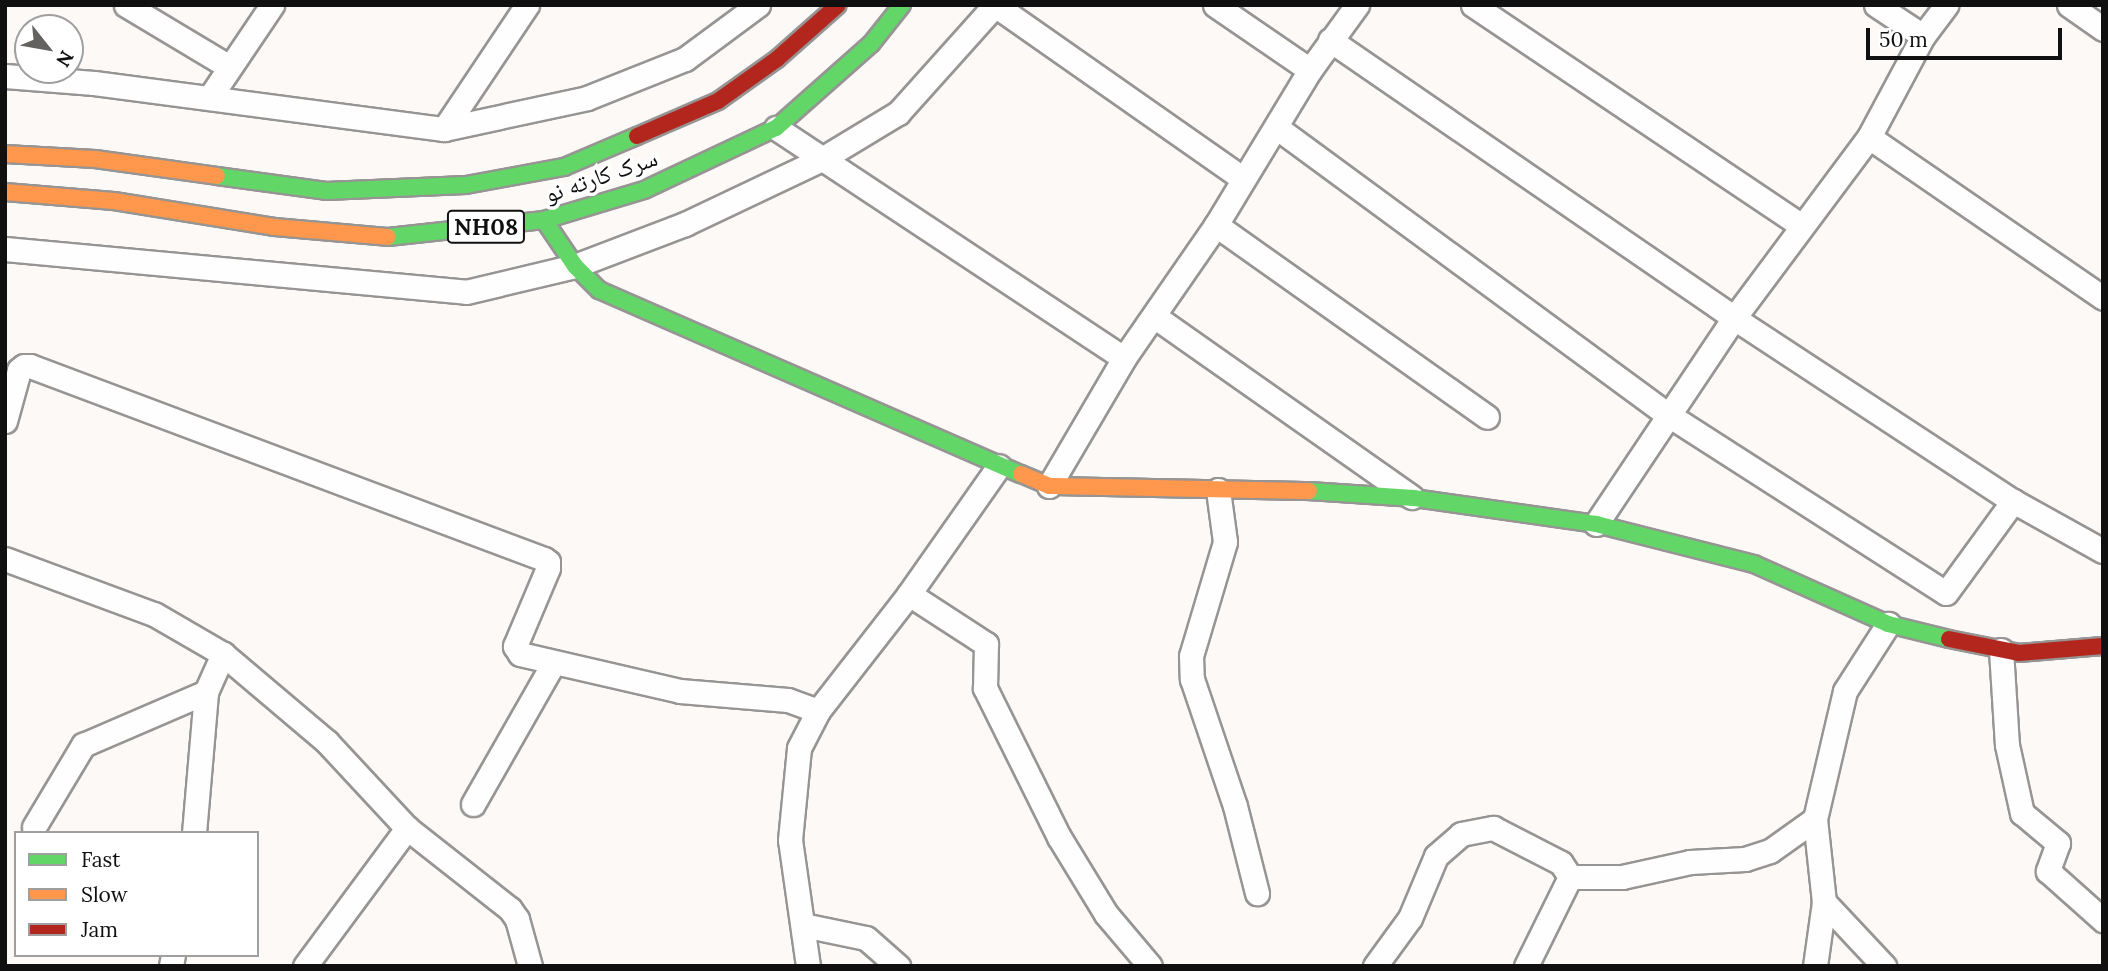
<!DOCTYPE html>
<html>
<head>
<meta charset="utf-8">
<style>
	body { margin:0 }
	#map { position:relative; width:2108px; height:971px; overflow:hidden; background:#fcf9f6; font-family:Lora,"Noto Naskh Arabic",serif }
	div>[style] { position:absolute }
	.roads { filter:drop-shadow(2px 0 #969594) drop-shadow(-2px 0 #969594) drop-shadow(0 2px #969594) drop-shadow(0 -2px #969594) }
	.street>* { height:23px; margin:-11.5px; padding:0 11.5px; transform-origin:11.5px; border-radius:11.5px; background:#fffefe }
	.fast>* { height:16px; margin:-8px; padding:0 8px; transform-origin:8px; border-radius:8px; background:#63d668 }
	.slow>* { height:16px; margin:-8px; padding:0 8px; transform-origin:8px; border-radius:8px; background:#ff974d }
	.jam>* { height:16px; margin:-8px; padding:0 8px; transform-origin:8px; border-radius:8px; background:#b3261e }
	span { translate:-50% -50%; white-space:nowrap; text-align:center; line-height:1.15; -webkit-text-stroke:7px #fff; paint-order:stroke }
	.shield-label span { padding:2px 5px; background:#fff; border:2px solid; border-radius:5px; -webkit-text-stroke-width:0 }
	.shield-label { font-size:23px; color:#101010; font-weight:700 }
	.street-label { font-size:24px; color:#101010 }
	.frame { position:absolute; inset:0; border:7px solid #101010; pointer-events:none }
	.legend { position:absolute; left:14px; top:831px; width:245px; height:126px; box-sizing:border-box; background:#fff; border:2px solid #9f9f9f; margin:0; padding:9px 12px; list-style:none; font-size:21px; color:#101010 }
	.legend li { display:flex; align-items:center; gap:14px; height:35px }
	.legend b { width:35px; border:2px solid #9f9f9f }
	.north { position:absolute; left:14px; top:14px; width:70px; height:70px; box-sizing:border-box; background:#fff; border:2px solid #9f9f9f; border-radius:50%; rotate:121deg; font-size:19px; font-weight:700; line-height:28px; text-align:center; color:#101010 }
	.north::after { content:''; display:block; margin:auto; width:24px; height:32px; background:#636260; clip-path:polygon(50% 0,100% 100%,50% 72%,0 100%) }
	.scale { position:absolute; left:1866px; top:28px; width:196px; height:32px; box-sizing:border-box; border:4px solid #101010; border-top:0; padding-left:9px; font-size:21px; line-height:24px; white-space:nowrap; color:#101010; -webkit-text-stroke:5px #fff; paint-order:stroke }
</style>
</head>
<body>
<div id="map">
	<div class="roads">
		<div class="street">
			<i style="left:126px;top:5px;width:119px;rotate:30.9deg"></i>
			<i style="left:995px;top:5px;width:302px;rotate:35deg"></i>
			<i style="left:1215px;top:5px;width:115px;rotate:34.4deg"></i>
			<i style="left:1473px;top:5px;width:395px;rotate:33.9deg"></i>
			<i style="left:1876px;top:5px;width:56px;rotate:33.4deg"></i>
			<i style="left:2069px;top:5px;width:42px;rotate:35.2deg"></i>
			<i style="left:1330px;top:40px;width:490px;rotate:34.5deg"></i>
			<i style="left:1734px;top:318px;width:334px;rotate:33.3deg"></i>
			<i style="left:2013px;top:501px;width:103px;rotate:29.1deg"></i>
			<i style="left:5px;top:76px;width:89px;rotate:4.5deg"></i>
			<i style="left:94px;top:83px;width:353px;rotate:7.5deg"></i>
			<i style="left:444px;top:129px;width:146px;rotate:-12.2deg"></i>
			<i style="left:587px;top:98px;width:105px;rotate:-21.7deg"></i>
			<i style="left:685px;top:59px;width:91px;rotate:-36.5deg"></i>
			<i style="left:210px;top:97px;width:111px;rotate:-56deg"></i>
			<i style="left:1276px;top:127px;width:485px;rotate:36.3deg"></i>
			<i style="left:1667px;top:414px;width:331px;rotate:32.7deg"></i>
			<i style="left:1946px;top:593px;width:114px;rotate:-53.9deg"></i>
			<i style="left:776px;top:128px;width:417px;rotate:33.5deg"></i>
			<i style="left:444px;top:129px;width:149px;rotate:-56.2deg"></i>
			<i style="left:1869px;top:137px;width:284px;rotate:34.5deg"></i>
			<i style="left:1216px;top:225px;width:332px;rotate:35.3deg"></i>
			<i style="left:5px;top:249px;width:463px;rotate:5.3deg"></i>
			<i style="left:466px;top:292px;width:112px;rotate:-13.4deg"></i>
			<i style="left:575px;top:266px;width:118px;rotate:-20.9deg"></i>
			<i style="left:685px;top:224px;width:152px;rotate:-25.4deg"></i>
			<i style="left:822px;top:159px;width:89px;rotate:-31.2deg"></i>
			<i style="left:898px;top:113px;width:145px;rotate:-48.1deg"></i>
			<i style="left:1154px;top:316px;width:315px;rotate:35.1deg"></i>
			<i style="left:5px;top:421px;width:53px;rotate:-74.6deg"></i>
			<i style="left:19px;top:370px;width:6px;rotate:-39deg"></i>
			<i style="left:24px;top:366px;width:6px"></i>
			<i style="left:30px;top:366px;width:549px;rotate:20.58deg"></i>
			<i style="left:544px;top:559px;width:5px;rotate:37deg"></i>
			<i style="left:548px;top:562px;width:6px;rotate:90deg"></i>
			<i style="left:548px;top:568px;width:85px;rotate:112.9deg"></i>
			<i style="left:515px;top:646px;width:9px;rotate:58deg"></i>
			<i style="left:520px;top:654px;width:164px;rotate:13deg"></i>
			<i style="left:680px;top:691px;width:108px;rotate:4.8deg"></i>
			<i style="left:788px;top:700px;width:32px;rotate:20deg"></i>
			<i style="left:1049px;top:486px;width:148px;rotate:-59.6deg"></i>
			<i style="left:1124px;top:358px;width:162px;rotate:-55.3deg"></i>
			<i style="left:1216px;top:225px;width:181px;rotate:-58.8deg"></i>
			<i style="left:1310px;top:70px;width:80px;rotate:-54.1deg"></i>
			<i style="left:1218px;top:490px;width:52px;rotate:82.3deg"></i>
			<i style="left:1225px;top:542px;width:119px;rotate:106.6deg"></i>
			<i style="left:1191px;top:656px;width:23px;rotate:88deg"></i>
			<i style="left:1192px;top:679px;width:134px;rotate:71.3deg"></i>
			<i style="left:1235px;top:806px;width:90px;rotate:75.8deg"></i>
			<i style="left:1596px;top:524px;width:248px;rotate:-56.2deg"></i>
			<i style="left:1734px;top:318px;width:226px;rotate:-53.3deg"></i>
			<i style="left:1869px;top:137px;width:115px;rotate:-61.9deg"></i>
			<i style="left:1923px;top:36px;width:39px;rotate:-53deg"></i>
			<i style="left:5px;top:559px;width:159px;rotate:20.3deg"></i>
			<i style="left:154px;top:614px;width:80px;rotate:30.1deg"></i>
			<i style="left:223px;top:654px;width:136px;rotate:40.2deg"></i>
			<i style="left:327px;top:742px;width:117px;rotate:47.1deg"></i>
			<i style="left:407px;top:828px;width:131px;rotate:38.2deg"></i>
			<i style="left:510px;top:909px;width:12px;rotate:55deg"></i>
			<i style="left:517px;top:919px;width:49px;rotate:74.5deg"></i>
			<i style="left:909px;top:594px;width:92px;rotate:33deg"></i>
			<i style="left:986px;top:644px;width:44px;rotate:91.3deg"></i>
			<i style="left:985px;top:688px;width:166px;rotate:63.6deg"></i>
			<i style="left:1059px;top:837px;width:90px;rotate:58.6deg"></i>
			<i style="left:1106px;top:914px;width:68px;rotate:49.8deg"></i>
			<i style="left:2001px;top:650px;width:95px;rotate:86.4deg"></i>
			<i style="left:2007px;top:745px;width:70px;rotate:77.6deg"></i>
			<i style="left:2022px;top:813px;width:47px;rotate:39.8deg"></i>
			<i style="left:2058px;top:843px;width:30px;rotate:110deg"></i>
			<i style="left:2048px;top:871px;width:74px;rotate:41.7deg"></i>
			<i style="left:473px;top:804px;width:161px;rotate:-60.3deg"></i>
			<i style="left:34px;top:827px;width:96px;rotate:-59.1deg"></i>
			<i style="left:83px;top:745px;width:134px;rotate:-23.3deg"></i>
			<i style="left:194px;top:833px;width:142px;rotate:-85.1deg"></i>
			<i style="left:206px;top:692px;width:42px;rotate:-65.9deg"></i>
			<i style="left:1824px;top:902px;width:88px;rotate:46.8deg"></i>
			<i style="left:803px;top:925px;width:64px;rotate:11.7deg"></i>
			<i style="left:866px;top:938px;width:43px;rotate:41.2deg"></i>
			<i style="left:171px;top:966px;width:11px;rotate:-80deg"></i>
			<i style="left:305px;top:966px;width:172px;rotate:-53.5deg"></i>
			<i style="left:808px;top:966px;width:127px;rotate:-98.1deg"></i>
			<i style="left:790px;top:840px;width:92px;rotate:-84.4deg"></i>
			<i style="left:799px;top:748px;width:42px;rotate:-62.8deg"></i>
			<i style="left:818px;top:711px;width:148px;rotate:-52.1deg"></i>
			<i style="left:909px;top:594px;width:156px;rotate:-54.9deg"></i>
			<i style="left:1375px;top:966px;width:59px;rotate:-53.9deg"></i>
			<i style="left:1410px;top:918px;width:67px;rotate:-67.2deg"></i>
			<i style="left:1436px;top:856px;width:33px;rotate:-41deg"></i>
			<i style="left:1461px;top:834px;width:33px;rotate:-11deg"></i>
			<i style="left:1493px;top:828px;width:76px;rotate:27.2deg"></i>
			<i style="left:1561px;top:863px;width:17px;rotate:57deg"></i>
			<i style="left:1570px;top:877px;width:52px"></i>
			<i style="left:1622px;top:877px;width:70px;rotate:-12.4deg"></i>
			<i style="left:1690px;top:862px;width:55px;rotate:-3.1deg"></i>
			<i style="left:1745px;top:859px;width:26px;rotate:-18deg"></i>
			<i style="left:1770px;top:851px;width:55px;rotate:-35.4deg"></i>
			<i style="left:1815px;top:819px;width:131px;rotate:-76.8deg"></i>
			<i style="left:1845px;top:691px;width:80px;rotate:-57.3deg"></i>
			<i style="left:1526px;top:966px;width:99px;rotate:-63.7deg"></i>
			<i style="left:1815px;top:966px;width:65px;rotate:-82deg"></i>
			<i style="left:1824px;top:902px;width:83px;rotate:-96.2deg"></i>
		</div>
		<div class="fast">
			<i style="left:217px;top:176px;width:110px;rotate:7.8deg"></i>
			<i style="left:326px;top:191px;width:140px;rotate:-2.5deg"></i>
			<i style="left:466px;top:185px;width:100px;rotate:-10.4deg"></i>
			<i style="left:564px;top:167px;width:79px;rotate:-23deg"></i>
			<i style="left:544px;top:220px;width:55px;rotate:56deg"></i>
			<i style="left:575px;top:266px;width:34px;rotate:45deg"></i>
			<i style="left:599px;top:290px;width:460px;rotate:23.6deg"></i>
			<i style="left:388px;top:237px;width:157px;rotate:-6.2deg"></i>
			<i style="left:544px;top:220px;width:104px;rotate:-16.7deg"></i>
			<i style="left:644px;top:190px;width:146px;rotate:-25.2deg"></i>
			<i style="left:776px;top:128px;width:127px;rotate:-41.5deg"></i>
			<i style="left:871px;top:44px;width:50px;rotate:-51.5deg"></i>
			<i style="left:1309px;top:491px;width:105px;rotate:3.8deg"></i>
			<i style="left:1414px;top:498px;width:184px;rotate:8.1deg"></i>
			<i style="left:1596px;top:524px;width:163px;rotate:14.2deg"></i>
			<i style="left:1754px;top:564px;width:147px;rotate:24.1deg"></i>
			<i style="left:1888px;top:624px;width:63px;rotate:13.8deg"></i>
		</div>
		<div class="slow">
			<i style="left:5px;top:154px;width:90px;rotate:3.2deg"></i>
			<i style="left:95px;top:159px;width:123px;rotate:7.9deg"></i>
			<i style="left:5px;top:192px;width:109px;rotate:4.7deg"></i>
			<i style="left:114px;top:201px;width:162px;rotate:9.2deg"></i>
			<i style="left:274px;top:227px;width:114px;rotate:5deg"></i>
			<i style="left:1021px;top:474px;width:30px;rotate:23deg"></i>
			<i style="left:1049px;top:486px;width:260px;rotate:1.1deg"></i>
		</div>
		<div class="jam">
			<i style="left:637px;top:136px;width:88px;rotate:-23.4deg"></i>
			<i style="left:718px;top:101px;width:72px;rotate:-35.4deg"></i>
			<i style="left:777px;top:59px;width:81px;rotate:-41.5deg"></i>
			<i style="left:1949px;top:639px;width:71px;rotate:11.3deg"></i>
			<i style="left:2019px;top:653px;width:84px;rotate:-4.8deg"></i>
		</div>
	</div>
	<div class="shield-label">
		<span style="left:486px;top:227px">NH08</span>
	</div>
	<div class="street-label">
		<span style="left:601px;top:176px;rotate:-19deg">سرک کارته نو</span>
	</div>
	<div class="frame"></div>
	<ul class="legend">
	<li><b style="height:9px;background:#63d668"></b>Fast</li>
	<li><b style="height:9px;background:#ff974d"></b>Slow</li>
	<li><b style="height:9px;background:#b3261e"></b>Jam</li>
	</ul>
	<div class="north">N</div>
	<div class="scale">50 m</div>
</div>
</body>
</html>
